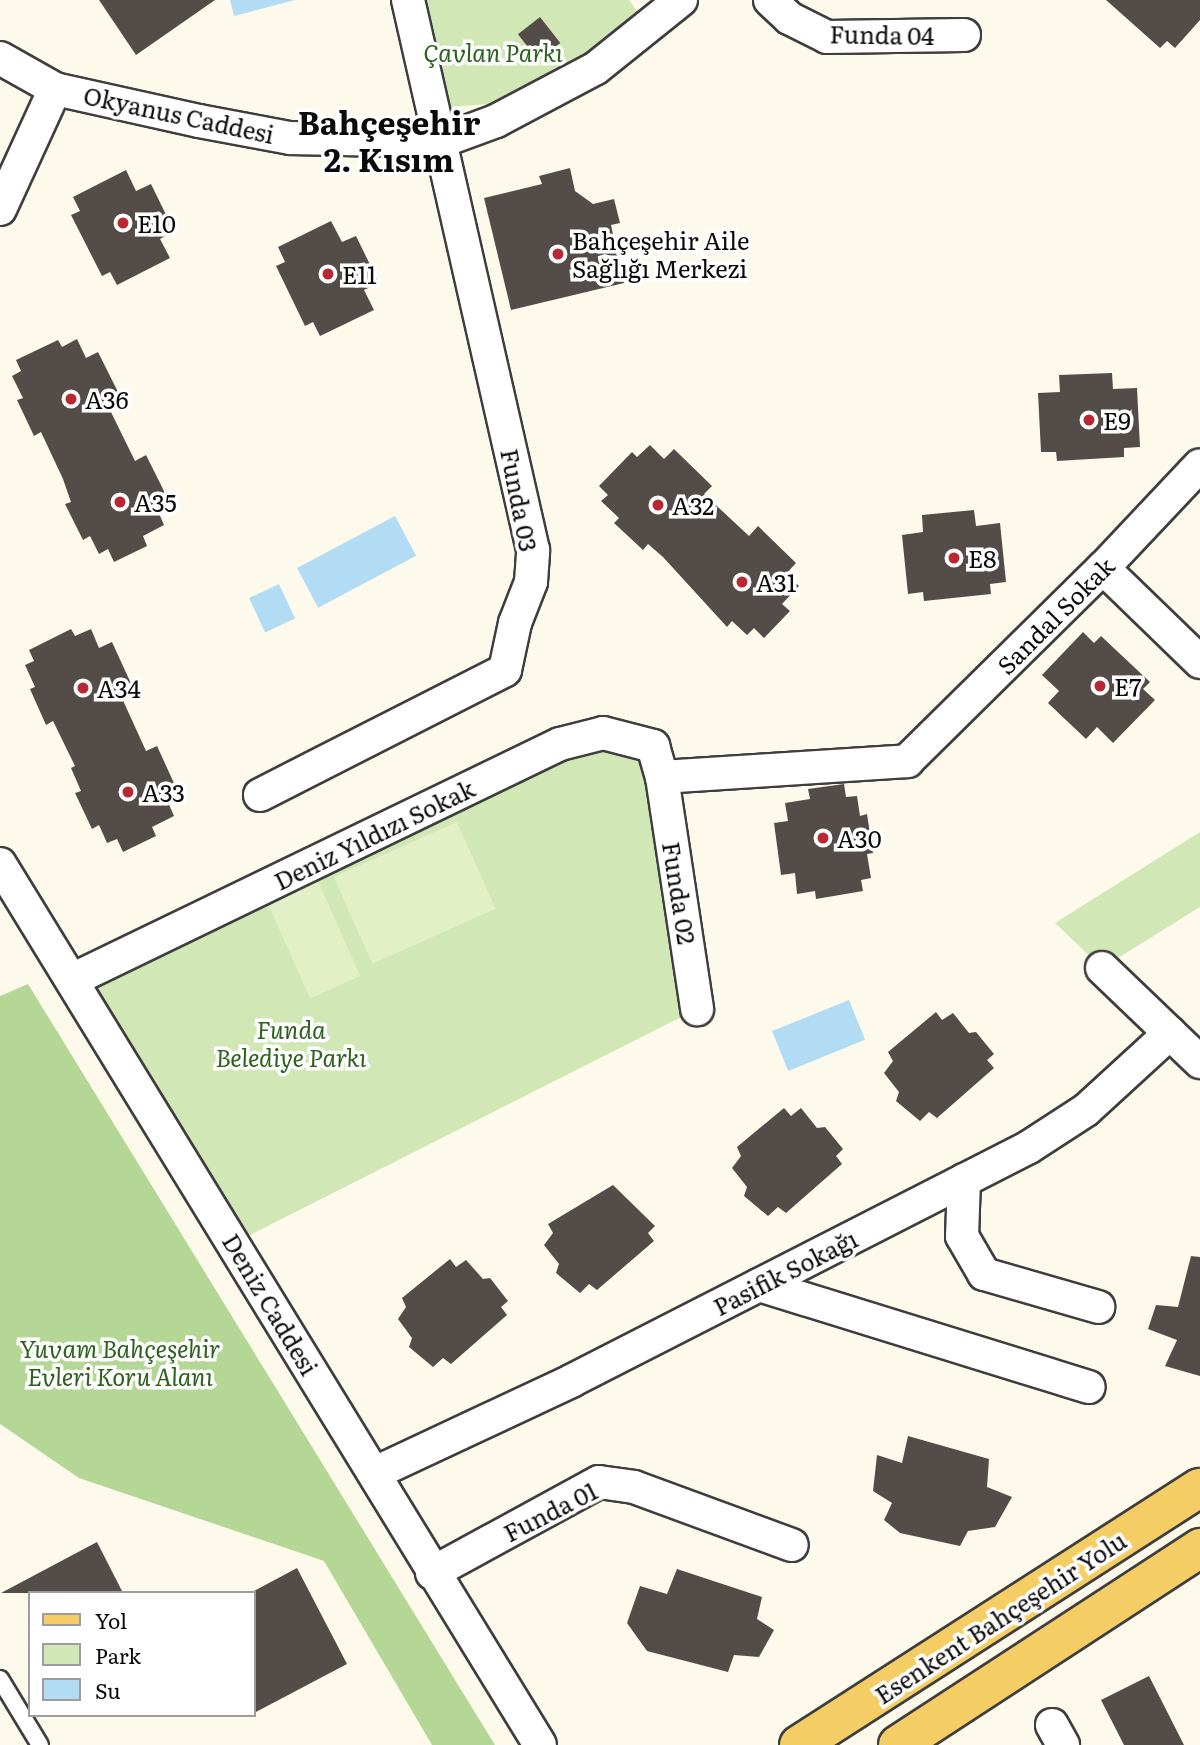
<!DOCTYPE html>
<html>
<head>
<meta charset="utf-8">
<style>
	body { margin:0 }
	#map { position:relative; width:1200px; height:1745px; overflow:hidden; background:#fefaeb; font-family:Literata,serif }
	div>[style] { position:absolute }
	.green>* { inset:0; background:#d1e7b6 }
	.forest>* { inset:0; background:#b5d796 }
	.pitch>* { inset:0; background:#e2efc7; transform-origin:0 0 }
	.water>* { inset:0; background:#b1dcf4; transform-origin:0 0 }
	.building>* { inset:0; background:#544c48; transform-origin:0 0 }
	.roads { filter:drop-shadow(2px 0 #3e3e3e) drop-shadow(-2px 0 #3e3e3e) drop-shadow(0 2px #3e3e3e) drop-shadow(0 -2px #3e3e3e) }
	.service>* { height:16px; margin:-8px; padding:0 8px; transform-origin:8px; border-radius:8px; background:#fff }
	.minor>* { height:32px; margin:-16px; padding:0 16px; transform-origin:16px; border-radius:16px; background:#fff }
	.primary>* { height:38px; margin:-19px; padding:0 19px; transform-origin:19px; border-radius:19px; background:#f4ce65 }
	.dots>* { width:19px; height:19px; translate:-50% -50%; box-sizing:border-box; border:4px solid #fff; border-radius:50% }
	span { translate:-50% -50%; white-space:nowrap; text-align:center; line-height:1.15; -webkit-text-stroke:7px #fff; paint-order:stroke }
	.street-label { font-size:24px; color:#0b0b0b }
	.park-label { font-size:24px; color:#2e611e; font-style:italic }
	.poi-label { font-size:24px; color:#0b0b0b }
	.left { translate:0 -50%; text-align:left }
	.district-label { font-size:32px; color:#0b0b0b; font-weight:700 }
	.legend { position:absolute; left:28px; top:1591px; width:228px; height:126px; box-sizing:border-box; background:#fff; border:2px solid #9d9d9d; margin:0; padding:9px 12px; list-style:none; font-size:21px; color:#0b0b0b }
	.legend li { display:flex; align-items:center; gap:14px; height:35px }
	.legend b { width:35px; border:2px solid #9d9d9d }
</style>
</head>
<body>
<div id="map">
	<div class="green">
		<i style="clip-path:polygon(425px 0,629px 0,637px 11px,554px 79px,513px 102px,451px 107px)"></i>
		<i style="clip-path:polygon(560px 744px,653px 746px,697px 1009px,234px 1243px,72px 980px)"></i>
		<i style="clip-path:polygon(1200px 832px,1200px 907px,1102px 968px,1055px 923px)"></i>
	</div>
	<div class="forest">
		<i style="clip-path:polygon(28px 984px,495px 1745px,432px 1745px,324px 1561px,79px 1478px,0 1424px,0 996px)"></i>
	</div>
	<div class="pitch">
		<i style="left:457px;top:822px;width:95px;height:135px;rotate:66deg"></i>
		<i style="left:318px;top:881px;width:104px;height:55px;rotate:66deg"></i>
	</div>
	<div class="water">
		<i style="clip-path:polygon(230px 0,295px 0,234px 16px)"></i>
		<i style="left:395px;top:516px;width:45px;height:111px;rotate:62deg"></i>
		<i style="left:279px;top:584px;width:38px;height:33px;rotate:65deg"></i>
		<i style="left:849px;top:1000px;width:43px;height:83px;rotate:68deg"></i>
	</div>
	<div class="building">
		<i style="clip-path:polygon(99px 0,215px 0,136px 55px)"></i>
		<i style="clip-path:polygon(1106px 0,1200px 0,1200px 20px,1175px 48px,1167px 41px,1160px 48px)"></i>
		<i style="left:540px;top:17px;width:33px;height:28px;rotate:52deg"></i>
		<i style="clip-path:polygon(570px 168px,575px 191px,593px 204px,614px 199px,620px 223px,611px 225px,624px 283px,511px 310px,484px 198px,542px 184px,539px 176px)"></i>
		<i style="clip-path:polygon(126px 170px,136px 191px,151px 184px,174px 231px,160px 239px,170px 258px,117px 285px,110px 272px,102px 276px,71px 215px,80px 211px,73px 197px)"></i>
		<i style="clip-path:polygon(331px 221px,342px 242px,356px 236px,379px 283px,364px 290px,374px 310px,320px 336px,313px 322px,305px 326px,276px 266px,285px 262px,278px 247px)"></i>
		<i style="clip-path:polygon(77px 339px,86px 358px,98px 352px,122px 400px,108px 406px,135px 461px,146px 455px,170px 503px,157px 509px,164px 525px,143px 536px,147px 546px,114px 562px,108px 549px,99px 554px,90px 536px,83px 540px,65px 504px,71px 502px,63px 479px,41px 432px,34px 436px,17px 400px,23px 398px,12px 376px,21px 371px,16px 360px,58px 340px,62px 347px)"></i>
		<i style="clip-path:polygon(1112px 373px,1113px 389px,1137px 388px,1140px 447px,1124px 448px,1124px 457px,1057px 461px,1056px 452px,1041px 452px,1038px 393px,1060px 392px,1059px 375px)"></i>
		<i style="clip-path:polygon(650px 445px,664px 459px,674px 449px,712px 486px,704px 494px,749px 536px,758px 526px,796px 563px,786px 574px,799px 586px,782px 604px,790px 611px,764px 638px,754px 628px,747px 635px,732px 621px,727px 627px,663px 557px,648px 544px,643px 550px,614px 523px,619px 518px,601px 501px,608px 495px,599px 486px,632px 452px,637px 457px)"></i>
		<i style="clip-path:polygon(974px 510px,976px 526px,1000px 523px,1006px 582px,990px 584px,991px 594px,924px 601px,923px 592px,908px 594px,902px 535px,923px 532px,922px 515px)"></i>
		<i style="clip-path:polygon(71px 629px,75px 636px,91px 629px,99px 648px,112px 642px,134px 690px,121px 696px,146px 751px,157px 746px,179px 794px,167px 800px,174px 816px,152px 827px,156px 836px,123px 852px,117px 839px,107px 843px,99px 825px,92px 829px,75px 793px,81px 791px,71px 768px,75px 766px,53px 721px,46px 725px,30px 689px,35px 687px,25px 665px,34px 661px,29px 650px)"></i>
		<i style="clip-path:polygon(1083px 632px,1094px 643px,1101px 636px,1150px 682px,1143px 689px,1155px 700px,1113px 743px,1097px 727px,1086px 739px,1048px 703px,1059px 691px,1042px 675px)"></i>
		<i style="clip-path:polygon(844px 784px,846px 797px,857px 796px,860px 816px,867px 814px,873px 853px,867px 854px,871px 878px,861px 880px,863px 891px,816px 899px,815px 891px,797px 894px,795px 873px,781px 875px,774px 823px,788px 821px,785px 803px,810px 799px,808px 789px)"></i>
		<i style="clip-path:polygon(936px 1012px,942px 1020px,953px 1013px,969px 1033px,976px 1032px,994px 1054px,987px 1060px,994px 1068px,937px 1118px,929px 1112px,920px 1121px,896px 1101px,899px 1092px,884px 1073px,893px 1061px,888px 1052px)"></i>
		<i style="clip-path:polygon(784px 1108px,791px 1116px,801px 1108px,817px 1128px,825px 1127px,843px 1149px,836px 1156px,842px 1164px,786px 1213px,778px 1207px,768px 1216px,744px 1196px,747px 1187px,732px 1168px,741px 1156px,737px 1147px)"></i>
		<i style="clip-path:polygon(613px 1185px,655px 1226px,648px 1233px,654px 1241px,597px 1290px,589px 1284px,580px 1293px,556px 1273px,559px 1264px,544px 1245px,553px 1233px,548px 1224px)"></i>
		<i style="clip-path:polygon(1191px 1256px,1200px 1257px,1200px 1376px,1165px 1366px,1177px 1340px,1148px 1329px,1156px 1305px,1178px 1307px)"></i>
		<i style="clip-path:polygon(450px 1259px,456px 1267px,466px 1260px,483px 1279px,490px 1278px,508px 1301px,501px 1307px,507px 1315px,451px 1364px,443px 1358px,433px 1367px,409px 1347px,412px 1338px,398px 1319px,406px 1307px,402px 1298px)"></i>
		<i style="clip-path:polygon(908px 1436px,989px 1459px,987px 1487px,1012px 1497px,995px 1527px,968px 1531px,960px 1546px,900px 1533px,884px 1520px,892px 1503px,873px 1491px,877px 1455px,902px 1463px)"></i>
		<i style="clip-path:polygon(97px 1542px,123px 1593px,1px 1593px)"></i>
		<i style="clip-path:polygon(297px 1568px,347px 1664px,254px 1713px,254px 1591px)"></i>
		<i style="clip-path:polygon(677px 1569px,762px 1597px,757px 1619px,774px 1630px,759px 1657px,734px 1655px,728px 1672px,647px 1651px,627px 1623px,640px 1586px,667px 1594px)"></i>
		<i style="clip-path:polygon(1149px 1676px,1184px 1745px,1124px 1745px,1101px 1700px)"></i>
	</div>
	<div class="roads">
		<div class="service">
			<i style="left:0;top:1679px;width:77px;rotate:58.8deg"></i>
		</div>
		<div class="minor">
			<i style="left:770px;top:0;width:26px;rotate:43deg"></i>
			<i style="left:789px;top:18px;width:42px;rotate:26.6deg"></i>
			<i style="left:827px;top:37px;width:137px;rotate:-0.8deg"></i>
			<i style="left:0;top:58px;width:63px;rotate:29.4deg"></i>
			<i style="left:55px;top:89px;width:148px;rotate:12.5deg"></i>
			<i style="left:199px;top:121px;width:93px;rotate:10.6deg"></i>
			<i style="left:290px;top:138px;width:152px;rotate:1.1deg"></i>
			<i style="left:442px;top:141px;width:58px;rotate:-20.3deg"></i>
			<i style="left:496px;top:121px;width:113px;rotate:-27.9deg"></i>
			<i style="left:596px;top:68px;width:109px;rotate:-38.7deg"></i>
			<i style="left:0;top:209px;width:132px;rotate:-65.4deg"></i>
			<i style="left:1103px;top:568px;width:135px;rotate:44.1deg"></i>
			<i style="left:662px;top:777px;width:246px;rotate:-3.7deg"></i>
			<i style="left:907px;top:761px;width:275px;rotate:-44.6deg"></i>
			<i style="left:1103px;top:568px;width:141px;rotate:-46.7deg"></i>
			<i style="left:260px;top:795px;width:275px;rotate:-27deg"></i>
			<i style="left:505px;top:670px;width:48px;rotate:-78deg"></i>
			<i style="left:515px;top:623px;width:44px;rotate:-68.7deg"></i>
			<i style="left:531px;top:582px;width:32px;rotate:-86deg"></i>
			<i style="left:533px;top:550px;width:564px;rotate:-102.8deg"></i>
			<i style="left:0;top:864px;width:1033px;rotate:58.49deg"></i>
			<i style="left:1102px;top:968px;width:136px;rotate:43.8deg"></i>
			<i style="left:72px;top:980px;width:542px;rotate:-25.81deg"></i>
			<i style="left:560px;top:744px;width:44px;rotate:-14.3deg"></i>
			<i style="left:603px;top:733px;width:52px;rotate:14.6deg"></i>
			<i style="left:653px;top:746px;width:32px;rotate:74deg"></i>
			<i style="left:662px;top:777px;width:235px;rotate:81.4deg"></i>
			<i style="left:964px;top:1180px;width:56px;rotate:92deg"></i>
			<i style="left:962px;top:1236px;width:44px;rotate:59.9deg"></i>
			<i style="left:984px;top:1274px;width:119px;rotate:16.1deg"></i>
			<i style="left:759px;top:1285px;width:345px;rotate:17.2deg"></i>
			<i style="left:375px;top:1473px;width:217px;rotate:-25.1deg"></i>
			<i style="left:571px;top:1381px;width:514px;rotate:-27.06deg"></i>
			<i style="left:1029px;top:1147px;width:68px;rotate:-33deg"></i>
			<i style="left:1086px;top:1110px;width:114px;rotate:-42.5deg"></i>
			<i style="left:432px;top:1573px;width:190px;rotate:-28.6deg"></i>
			<i style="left:599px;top:1482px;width:35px;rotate:8deg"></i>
			<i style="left:634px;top:1487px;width:168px;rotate:20.2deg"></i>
			<i style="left:1052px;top:1725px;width:23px;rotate:61deg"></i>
		</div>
		<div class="primary">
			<i style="left:799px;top:1745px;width:476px;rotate:-32.7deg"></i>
			<i style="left:898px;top:1745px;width:361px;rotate:-33.1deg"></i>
		</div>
	</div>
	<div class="dots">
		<i style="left:123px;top:223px;background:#b72832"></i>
		<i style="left:558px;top:254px;background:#b72832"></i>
		<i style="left:328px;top:274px;background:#b72832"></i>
		<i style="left:71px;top:399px;background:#b72832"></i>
		<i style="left:1089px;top:420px;background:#b72832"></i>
		<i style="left:120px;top:502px;background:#b72832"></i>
		<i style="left:658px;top:505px;background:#b72832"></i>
		<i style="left:954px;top:558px;background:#b72832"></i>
		<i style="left:742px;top:582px;background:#b72832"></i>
		<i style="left:1100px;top:686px;background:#b72832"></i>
		<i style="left:83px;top:688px;background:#b72832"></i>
		<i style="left:128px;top:792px;background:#b72832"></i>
		<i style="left:823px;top:838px;background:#b72832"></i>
	</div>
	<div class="street-label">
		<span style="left:882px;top:34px;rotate:1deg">Funda 04</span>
		<span style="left:179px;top:114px;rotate:12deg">Okyanus Caddesi</span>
		<span style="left:520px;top:500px;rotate:79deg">Funda 03</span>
		<span style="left:1055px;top:615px;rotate:-45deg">Sandal Sokak</span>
		<span style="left:374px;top:834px;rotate:-26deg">Deniz Yıldızı Sokak</span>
		<span style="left:680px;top:893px;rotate:81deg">Funda 02</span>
		<span style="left:785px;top:1272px;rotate:-27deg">Pasifik Sokağı</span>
		<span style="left:271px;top:1304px;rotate:59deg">Deniz Caddesi</span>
		<span style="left:550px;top:1511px;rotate:-27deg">Funda 01</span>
		<span style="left:1000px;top:1617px;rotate:-33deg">Esenkent Bahçeşehir Yolu</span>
	</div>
	<div class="park-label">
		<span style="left:493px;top:52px">Çavlan Parkı</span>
		<span style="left:291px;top:1043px">Funda<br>Belediye Parkı</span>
		<span style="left:120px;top:1362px">Yuvam Bahçeşehir<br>Evleri Koru Alanı</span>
	</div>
	<div class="poi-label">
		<span class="left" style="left:137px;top:223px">E10</span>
		<span class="left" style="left:572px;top:254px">Bahçeşehir Aile<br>Sağlığı Merkezi</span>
		<span class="left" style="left:342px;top:274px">E11</span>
		<span class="left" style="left:85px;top:399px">A36</span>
		<span class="left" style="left:1103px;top:420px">E9</span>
		<span class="left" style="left:134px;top:502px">A35</span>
		<span class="left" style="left:672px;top:505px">A32</span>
		<span class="left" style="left:968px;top:558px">E8</span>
		<span class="left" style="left:756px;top:582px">A31</span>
		<span class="left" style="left:1114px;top:686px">E7</span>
		<span class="left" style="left:97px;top:688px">A34</span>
		<span class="left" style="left:142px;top:792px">A33</span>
		<span class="left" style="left:837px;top:838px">A30</span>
	</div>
	<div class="district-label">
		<span style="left:389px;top:140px">Bahçeşehir<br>2. Kısım</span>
	</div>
	<ul class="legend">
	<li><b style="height:9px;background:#f4ce65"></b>Yol</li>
	<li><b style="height:19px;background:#d1e7b6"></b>Park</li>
	<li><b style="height:19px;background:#b1dcf4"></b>Su</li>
	</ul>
</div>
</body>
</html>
